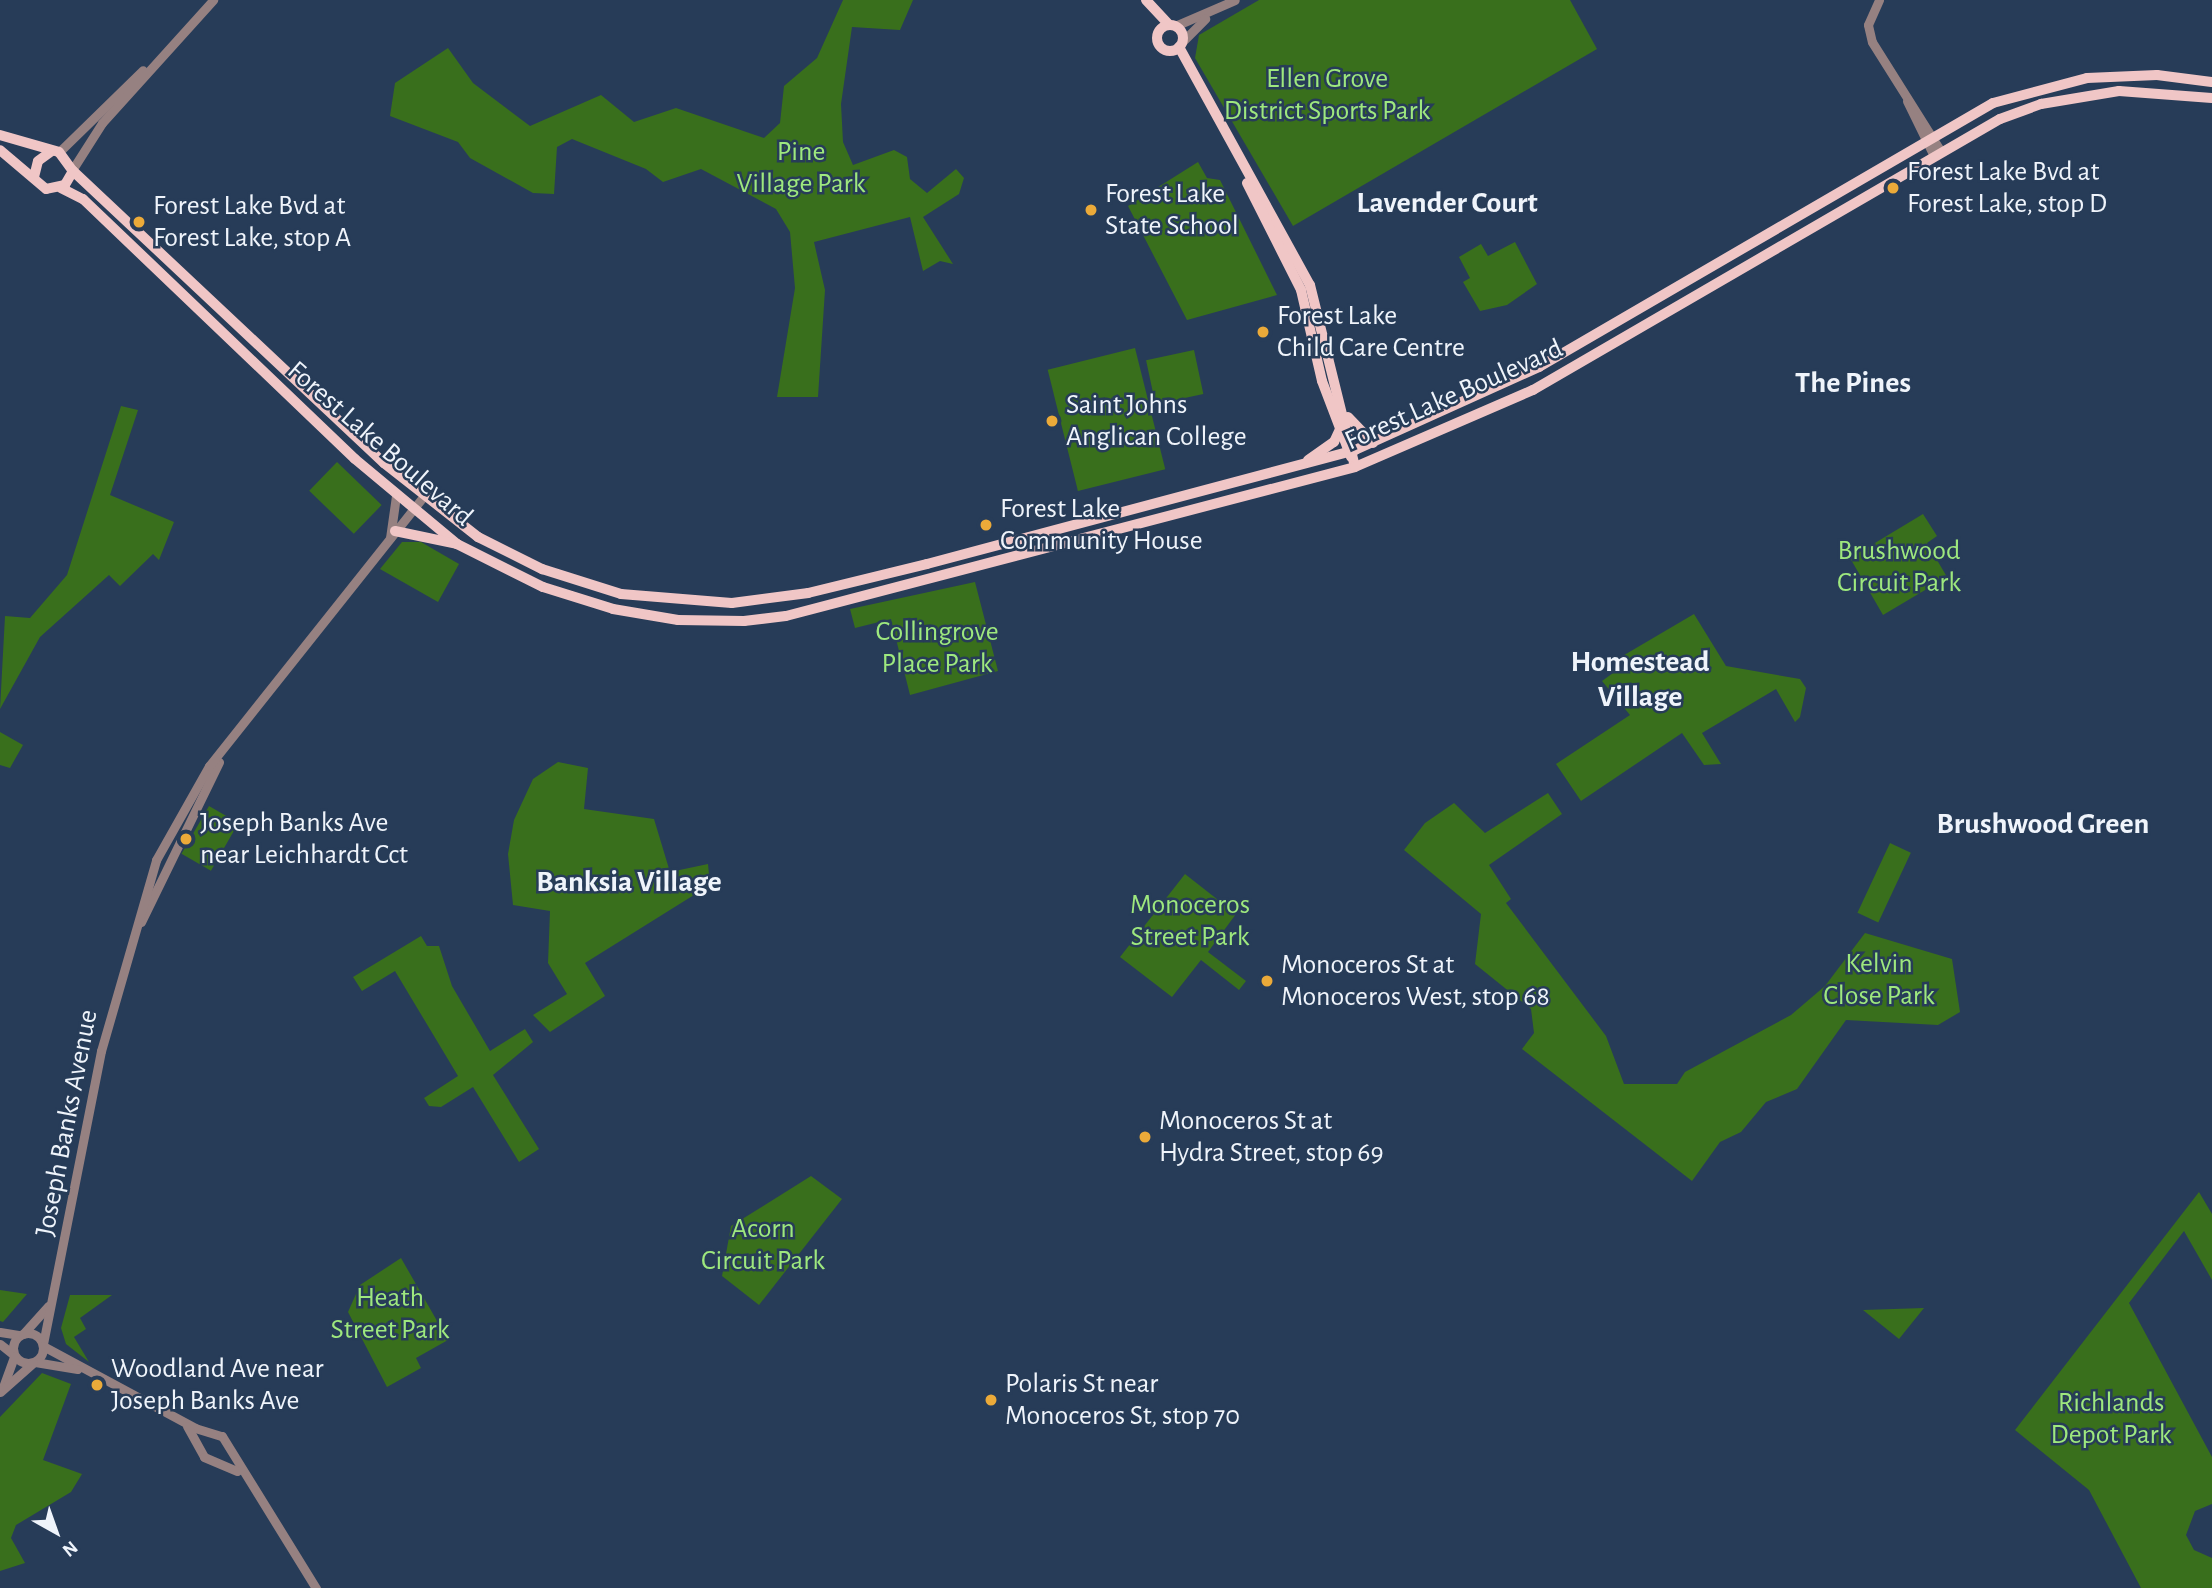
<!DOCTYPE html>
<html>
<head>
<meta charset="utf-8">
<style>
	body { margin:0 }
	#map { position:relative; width:2212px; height:1588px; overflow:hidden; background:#273c58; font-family:"Alegreya Sans",sans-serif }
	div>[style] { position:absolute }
	.green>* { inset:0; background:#396f1c; transform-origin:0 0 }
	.minor>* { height:9px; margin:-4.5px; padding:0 4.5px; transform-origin:4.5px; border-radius:4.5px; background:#968181 }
	.minor>.ring { margin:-4.5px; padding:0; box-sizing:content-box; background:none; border:9px solid #968181; border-radius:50% }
	.major>* { height:10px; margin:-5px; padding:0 5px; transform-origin:5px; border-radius:5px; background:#f0c6c6 }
	.major>.ring { margin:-5px; padding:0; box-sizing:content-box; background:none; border:10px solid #f0c6c6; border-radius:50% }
	.dots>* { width:19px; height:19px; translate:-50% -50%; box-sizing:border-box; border:4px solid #273c58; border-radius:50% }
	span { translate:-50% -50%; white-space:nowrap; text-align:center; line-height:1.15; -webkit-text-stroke:5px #273c58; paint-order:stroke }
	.park-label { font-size:28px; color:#9ee87e }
	.poi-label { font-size:28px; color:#eff4fb }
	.left { translate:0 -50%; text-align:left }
	.street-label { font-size:28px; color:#eff4fb }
	.neighbourhood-label { font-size:30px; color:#eff4fb; font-weight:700 }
	.north { position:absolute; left:21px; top:1497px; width:70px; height:70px; -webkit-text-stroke:5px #273c58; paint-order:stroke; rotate:140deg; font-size:19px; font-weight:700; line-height:28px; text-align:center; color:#eff4fb }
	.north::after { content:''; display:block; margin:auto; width:24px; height:32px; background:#eff4fb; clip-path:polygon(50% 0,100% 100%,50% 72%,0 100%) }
</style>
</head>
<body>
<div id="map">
	<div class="green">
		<i style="clip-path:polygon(843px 0,913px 0,900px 30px,852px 27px,841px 104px,843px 142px,853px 165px,894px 150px,907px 157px,910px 179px,927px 193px,956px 169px,964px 178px,959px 194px,923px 217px,953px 264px,940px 261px,923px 271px,910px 217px,814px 242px,825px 290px,818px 397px,777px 397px,795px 288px,790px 232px,776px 209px,701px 169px,663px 182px,646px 169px,572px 139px,557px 147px,554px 194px,533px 193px,470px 158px,458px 142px,390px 116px,395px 83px,448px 48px,473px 83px,530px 126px,601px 95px,634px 122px,676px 108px,764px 138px,780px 123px,784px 86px,817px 58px)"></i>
		<i style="clip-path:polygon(1259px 0,1570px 0,1597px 49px,1293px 226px,1195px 58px,1199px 35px)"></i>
		<i style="clip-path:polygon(1198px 162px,1207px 178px,1220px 180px,1277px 295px,1187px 320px,1128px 206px)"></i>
		<i style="clip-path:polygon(1515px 242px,1537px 284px,1507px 305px,1480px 311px,1463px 282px,1470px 278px,1459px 257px,1481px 244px,1488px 256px)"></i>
		<i style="left:1135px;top:348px;width:125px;height:90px;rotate:76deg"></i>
		<i style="left:1194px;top:350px;width:45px;height:49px;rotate:78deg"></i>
		<i style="clip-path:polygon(121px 406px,138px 410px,110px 495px,174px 522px,159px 560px,153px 554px,120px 586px,109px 575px,40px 637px,0 709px,5px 616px,30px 618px,67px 575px)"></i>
		<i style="left:337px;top:462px;width:62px;height:40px;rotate:44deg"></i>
		<i style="clip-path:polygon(1923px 514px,1937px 536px,1927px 543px,1947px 577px,1883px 615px,1850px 558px)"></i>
		<i style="clip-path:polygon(402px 542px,421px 542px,459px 564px,438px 602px,380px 569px)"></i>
		<i style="clip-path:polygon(975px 582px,998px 671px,910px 695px,891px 619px,855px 628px,850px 609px)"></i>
		<i style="clip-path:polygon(1694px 614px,1726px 666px,1800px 679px,1806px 688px,1800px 717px,1795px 722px,1776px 689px,1702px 733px,1721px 764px,1704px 765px,1682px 733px,1581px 801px,1556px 764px,1630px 715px,1602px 681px,1613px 673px,1614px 661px)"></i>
		<i style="clip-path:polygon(0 732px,23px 745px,10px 768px,0 765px)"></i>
		<i style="clip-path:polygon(558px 762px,588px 768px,584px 809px,654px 819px,670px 872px,708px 864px,710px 885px,585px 963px,605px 996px,550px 1032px,533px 1015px,567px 994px,548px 963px,550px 911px,513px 905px,508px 854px,514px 820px,533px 779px)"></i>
		<i style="clip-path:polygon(1548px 793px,1562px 814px,1489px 865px,1511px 899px,1506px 903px,1606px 1036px,1624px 1084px,1677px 1084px,1685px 1072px,1791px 1015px,1825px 986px,1865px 933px,1952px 959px,1960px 1012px,1938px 1025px,1846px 1020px,1797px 1089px,1766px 1102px,1741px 1132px,1720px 1142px,1692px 1181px,1522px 1049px,1534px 1033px,1531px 1009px,1475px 964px,1481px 914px,1404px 850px,1425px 823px,1454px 803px,1485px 833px)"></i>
		<i style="left:209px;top:806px;width:34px;height:55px;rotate:30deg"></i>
		<i style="left:1890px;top:843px;width:23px;height:77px;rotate:25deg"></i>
		<i style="clip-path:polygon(1185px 874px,1236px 914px,1208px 952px,1246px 981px,1239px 990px,1201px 960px,1172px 997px,1120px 957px)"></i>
		<i style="clip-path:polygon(421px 936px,427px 946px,439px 946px,452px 986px,490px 1051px,525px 1029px,533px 1042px,493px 1075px,539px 1149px,519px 1162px,473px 1087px,441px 1107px,429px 1106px,424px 1098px,458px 1076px,395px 971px,362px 991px,353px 977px)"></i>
		<i style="clip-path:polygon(811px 1176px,842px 1199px,759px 1305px,722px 1276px,731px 1226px)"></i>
		<i style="clip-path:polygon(2199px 1192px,2212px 1214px,2212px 1280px,2184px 1231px,2129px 1303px,2212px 1457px,2212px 1504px,2195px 1511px,2186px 1535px,2194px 1550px,2212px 1558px,2212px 1588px,2141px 1588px,2089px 1490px,2015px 1430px)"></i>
		<i style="clip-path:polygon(401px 1258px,448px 1340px,416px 1358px,421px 1368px,387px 1387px,348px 1312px,360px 1285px)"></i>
		<i style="clip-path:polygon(0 1290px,27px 1294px,3px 1322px,0 1321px)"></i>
		<i style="clip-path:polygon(70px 1295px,112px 1295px,80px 1318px,86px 1329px,74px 1337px,89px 1362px,66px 1344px,61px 1328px)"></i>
		<i style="clip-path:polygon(1924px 1308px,1899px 1339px,1863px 1310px)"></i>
		<i style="clip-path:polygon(42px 1373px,71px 1384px,43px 1460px,82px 1474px,71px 1492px,16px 1525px,11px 1538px,25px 1563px,0 1571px,0 1417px)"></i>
	</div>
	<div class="minor">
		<i style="left:1879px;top:0;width:27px;rotate:114deg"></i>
		<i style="left:1868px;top:25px;width:17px;rotate:77deg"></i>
		<i style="left:1872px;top:42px;width:128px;rotate:57.8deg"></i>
		<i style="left:1175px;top:26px;width:65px;rotate:-23.4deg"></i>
		<i style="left:1182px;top:42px;width:33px;rotate:-45deg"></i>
		<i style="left:1907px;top:101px;width:59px;rotate:63.9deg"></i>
		<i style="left:59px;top:152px;width:117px;rotate:-44.3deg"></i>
		<i style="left:74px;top:167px;width:52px;rotate:-57.5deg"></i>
		<i style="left:102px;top:123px;width:166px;rotate:-47.9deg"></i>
		<i style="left:390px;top:538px;width:42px;rotate:-81.9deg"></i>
		<i style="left:141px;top:922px;width:178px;rotate:-64deg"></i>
		<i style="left:0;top:1332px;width:20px;rotate:9deg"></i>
		<i class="ring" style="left:13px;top:1333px;width:21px;height:21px"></i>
		<i style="left:23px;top:1334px;width:38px;rotate:-48deg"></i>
		<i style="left:0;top:1344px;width:16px;rotate:38deg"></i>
		<i style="left:43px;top:1344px;width:299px;rotate:-78.8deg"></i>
		<i style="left:101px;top:1051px;width:199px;rotate:-73.9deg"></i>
		<i style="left:156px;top:860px;width:108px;rotate:-60.6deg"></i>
		<i style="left:209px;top:766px;width:344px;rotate:-51.5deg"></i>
		<i style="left:43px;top:1346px;width:173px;rotate:28.3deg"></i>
		<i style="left:195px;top:1428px;width:28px;rotate:17deg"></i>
		<i style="left:222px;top:1436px;width:179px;rotate:58.3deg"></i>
		<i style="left:35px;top:1362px;width:43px;rotate:9.5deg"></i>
		<i style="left:3px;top:1387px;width:33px;rotate:-70deg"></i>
		<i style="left:0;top:1392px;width:44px;rotate:-41.3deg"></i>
		<i style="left:187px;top:1426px;width:35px;rotate:61deg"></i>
		<i style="left:204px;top:1457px;width:36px;rotate:23deg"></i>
	</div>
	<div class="major">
		<i style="left:1146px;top:0;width:34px;rotate:47deg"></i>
		<i class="ring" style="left:1157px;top:25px;width:16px;height:16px"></i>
		<i style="left:1179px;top:47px;width:272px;rotate:61.2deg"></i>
		<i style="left:1310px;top:285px;width:187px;rotate:76.1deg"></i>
		<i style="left:0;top:135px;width:61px;rotate:16.1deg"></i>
		<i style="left:59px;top:152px;width:24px;rotate:54deg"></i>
		<i style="left:73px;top:171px;width:16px;rotate:120deg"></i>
		<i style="left:65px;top:185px;width:19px;rotate:168deg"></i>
		<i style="left:46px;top:189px;width:60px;rotate:-139.7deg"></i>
		<i style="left:73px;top:171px;width:427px;rotate:43.2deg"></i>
		<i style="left:384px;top:463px;width:120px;rotate:38.2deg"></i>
		<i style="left:478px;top:537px;width:72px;rotate:26.6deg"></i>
		<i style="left:542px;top:569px;width:83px;rotate:17.6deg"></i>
		<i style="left:621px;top:594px;width:111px;rotate:4.6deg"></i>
		<i style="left:732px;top:603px;width:77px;rotate:-7.5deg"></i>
		<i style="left:808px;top:593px;width:122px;rotate:-13.7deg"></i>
		<i style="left:927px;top:564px;width:443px;rotate:-14.9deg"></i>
		<i style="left:1355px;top:450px;width:202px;rotate:-24.3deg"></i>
		<i style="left:1539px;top:367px;width:525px;rotate:-30.18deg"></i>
		<i style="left:1993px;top:103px;width:97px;rotate:-14.9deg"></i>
		<i style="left:2087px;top:78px;width:70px;rotate:-2.5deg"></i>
		<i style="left:2157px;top:75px;width:55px;rotate:7.3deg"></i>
		<i style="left:34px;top:177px;width:16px;rotate:-76deg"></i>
		<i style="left:38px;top:161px;width:17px;rotate:-36deg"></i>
		<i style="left:1247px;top:183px;width:120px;rotate:63.2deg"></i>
		<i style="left:1301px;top:290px;width:93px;rotate:77deg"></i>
		<i style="left:1322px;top:381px;width:81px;rotate:69.1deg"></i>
		<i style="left:61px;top:188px;width:25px;rotate:27deg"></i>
		<i style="left:83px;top:199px;width:376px;rotate:43.7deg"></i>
		<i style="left:355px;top:459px;width:133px;rotate:39.8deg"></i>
		<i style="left:457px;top:544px;width:96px;rotate:26.6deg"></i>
		<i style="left:543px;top:587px;width:73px;rotate:17.4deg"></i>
		<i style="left:613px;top:609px;width:66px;rotate:9.6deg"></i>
		<i style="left:678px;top:620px;width:66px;rotate:0.9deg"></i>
		<i style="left:744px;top:621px;width:42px;rotate:-6.8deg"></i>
		<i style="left:786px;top:616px;width:588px;rotate:-14.67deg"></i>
		<i style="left:1355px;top:467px;width:194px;rotate:-23.4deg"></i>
		<i style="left:1533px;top:390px;width:540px;rotate:-30.13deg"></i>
		<i style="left:2000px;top:119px;width:44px;rotate:-20.1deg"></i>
		<i style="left:2041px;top:104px;width:79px;rotate:-9.5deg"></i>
		<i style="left:2119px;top:91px;width:93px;rotate:4.3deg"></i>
		<i style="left:1348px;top:417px;width:36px;rotate:46deg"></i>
		<i style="left:1308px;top:460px;width:32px;rotate:-35deg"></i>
		<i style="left:1334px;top:442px;width:14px;rotate:-65deg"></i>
		<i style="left:395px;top:531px;width:63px;rotate:11.8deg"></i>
	</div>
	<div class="dots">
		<i style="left:1893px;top:188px;background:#ebaa39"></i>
		<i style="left:1091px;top:210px;background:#ebaa39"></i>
		<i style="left:139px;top:222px;background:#ebaa39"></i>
		<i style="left:1263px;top:332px;background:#ebaa39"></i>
		<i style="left:1052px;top:421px;background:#ebaa39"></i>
		<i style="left:986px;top:525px;background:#ebaa39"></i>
		<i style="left:186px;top:839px;background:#ebaa39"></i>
		<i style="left:1267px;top:981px;background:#ebaa39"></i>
		<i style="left:1145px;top:1137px;background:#ebaa39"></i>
		<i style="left:97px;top:1385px;background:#ebaa39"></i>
		<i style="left:991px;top:1400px;background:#ebaa39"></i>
	</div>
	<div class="park-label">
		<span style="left:1327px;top:95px">Ellen Grove<br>District Sports Park</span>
		<span style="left:801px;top:168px">Pine<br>Village Park</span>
		<span style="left:1899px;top:567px">Brushwood<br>Circuit Park</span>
		<span style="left:937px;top:648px">Collingrove<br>Place Park</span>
		<span style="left:1190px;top:921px">Monoceros<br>Street Park</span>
		<span style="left:1879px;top:980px">Kelvin<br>Close Park</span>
		<span style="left:763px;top:1245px">Acorn<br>Circuit Park</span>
		<span style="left:390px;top:1314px">Heath<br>Street Park</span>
		<span style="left:2111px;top:1419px">Richlands<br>Depot Park</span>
	</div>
	<div class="poi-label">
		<span class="left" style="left:1907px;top:188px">Forest Lake Bvd at<br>Forest Lake, stop D</span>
		<span class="left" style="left:1105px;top:210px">Forest Lake<br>State School</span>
		<span class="left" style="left:153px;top:222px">Forest Lake Bvd at<br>Forest Lake, stop A</span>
		<span class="left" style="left:1277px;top:332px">Forest Lake<br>Child Care Centre</span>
		<span class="left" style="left:1066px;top:421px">Saint Johns<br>Anglican College</span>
		<span class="left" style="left:1000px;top:525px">Forest Lake<br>Community House</span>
		<span class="left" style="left:200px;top:839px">Joseph Banks Ave<br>near Leichhardt Cct</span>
		<span class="left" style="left:1281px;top:981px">Monoceros St at<br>Monoceros West, stop 68</span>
		<span class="left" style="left:1159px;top:1137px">Monoceros St at<br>Hydra Street, stop 69</span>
		<span class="left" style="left:111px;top:1385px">Woodland Ave near<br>Joseph Banks Ave</span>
		<span class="left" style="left:1005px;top:1400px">Polaris St near<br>Monoceros St, stop 70</span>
	</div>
	<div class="street-label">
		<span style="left:1454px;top:395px;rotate:-24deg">Forest Lake Boulevard</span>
		<span style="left:380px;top:444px;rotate:41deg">Forest Lake Boulevard</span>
		<span style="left:67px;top:1123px;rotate:-79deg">Joseph Banks Avenue</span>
	</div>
	<div class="neighbourhood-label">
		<span style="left:1447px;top:203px">Lavender Court</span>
		<span style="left:1853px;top:383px">The Pines</span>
		<span style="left:1640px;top:679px">Homestead<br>Village</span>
		<span style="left:2043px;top:824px">Brushwood Green</span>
		<span style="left:629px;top:882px">Banksia Village</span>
	</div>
	<div class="north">N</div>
</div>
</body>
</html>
